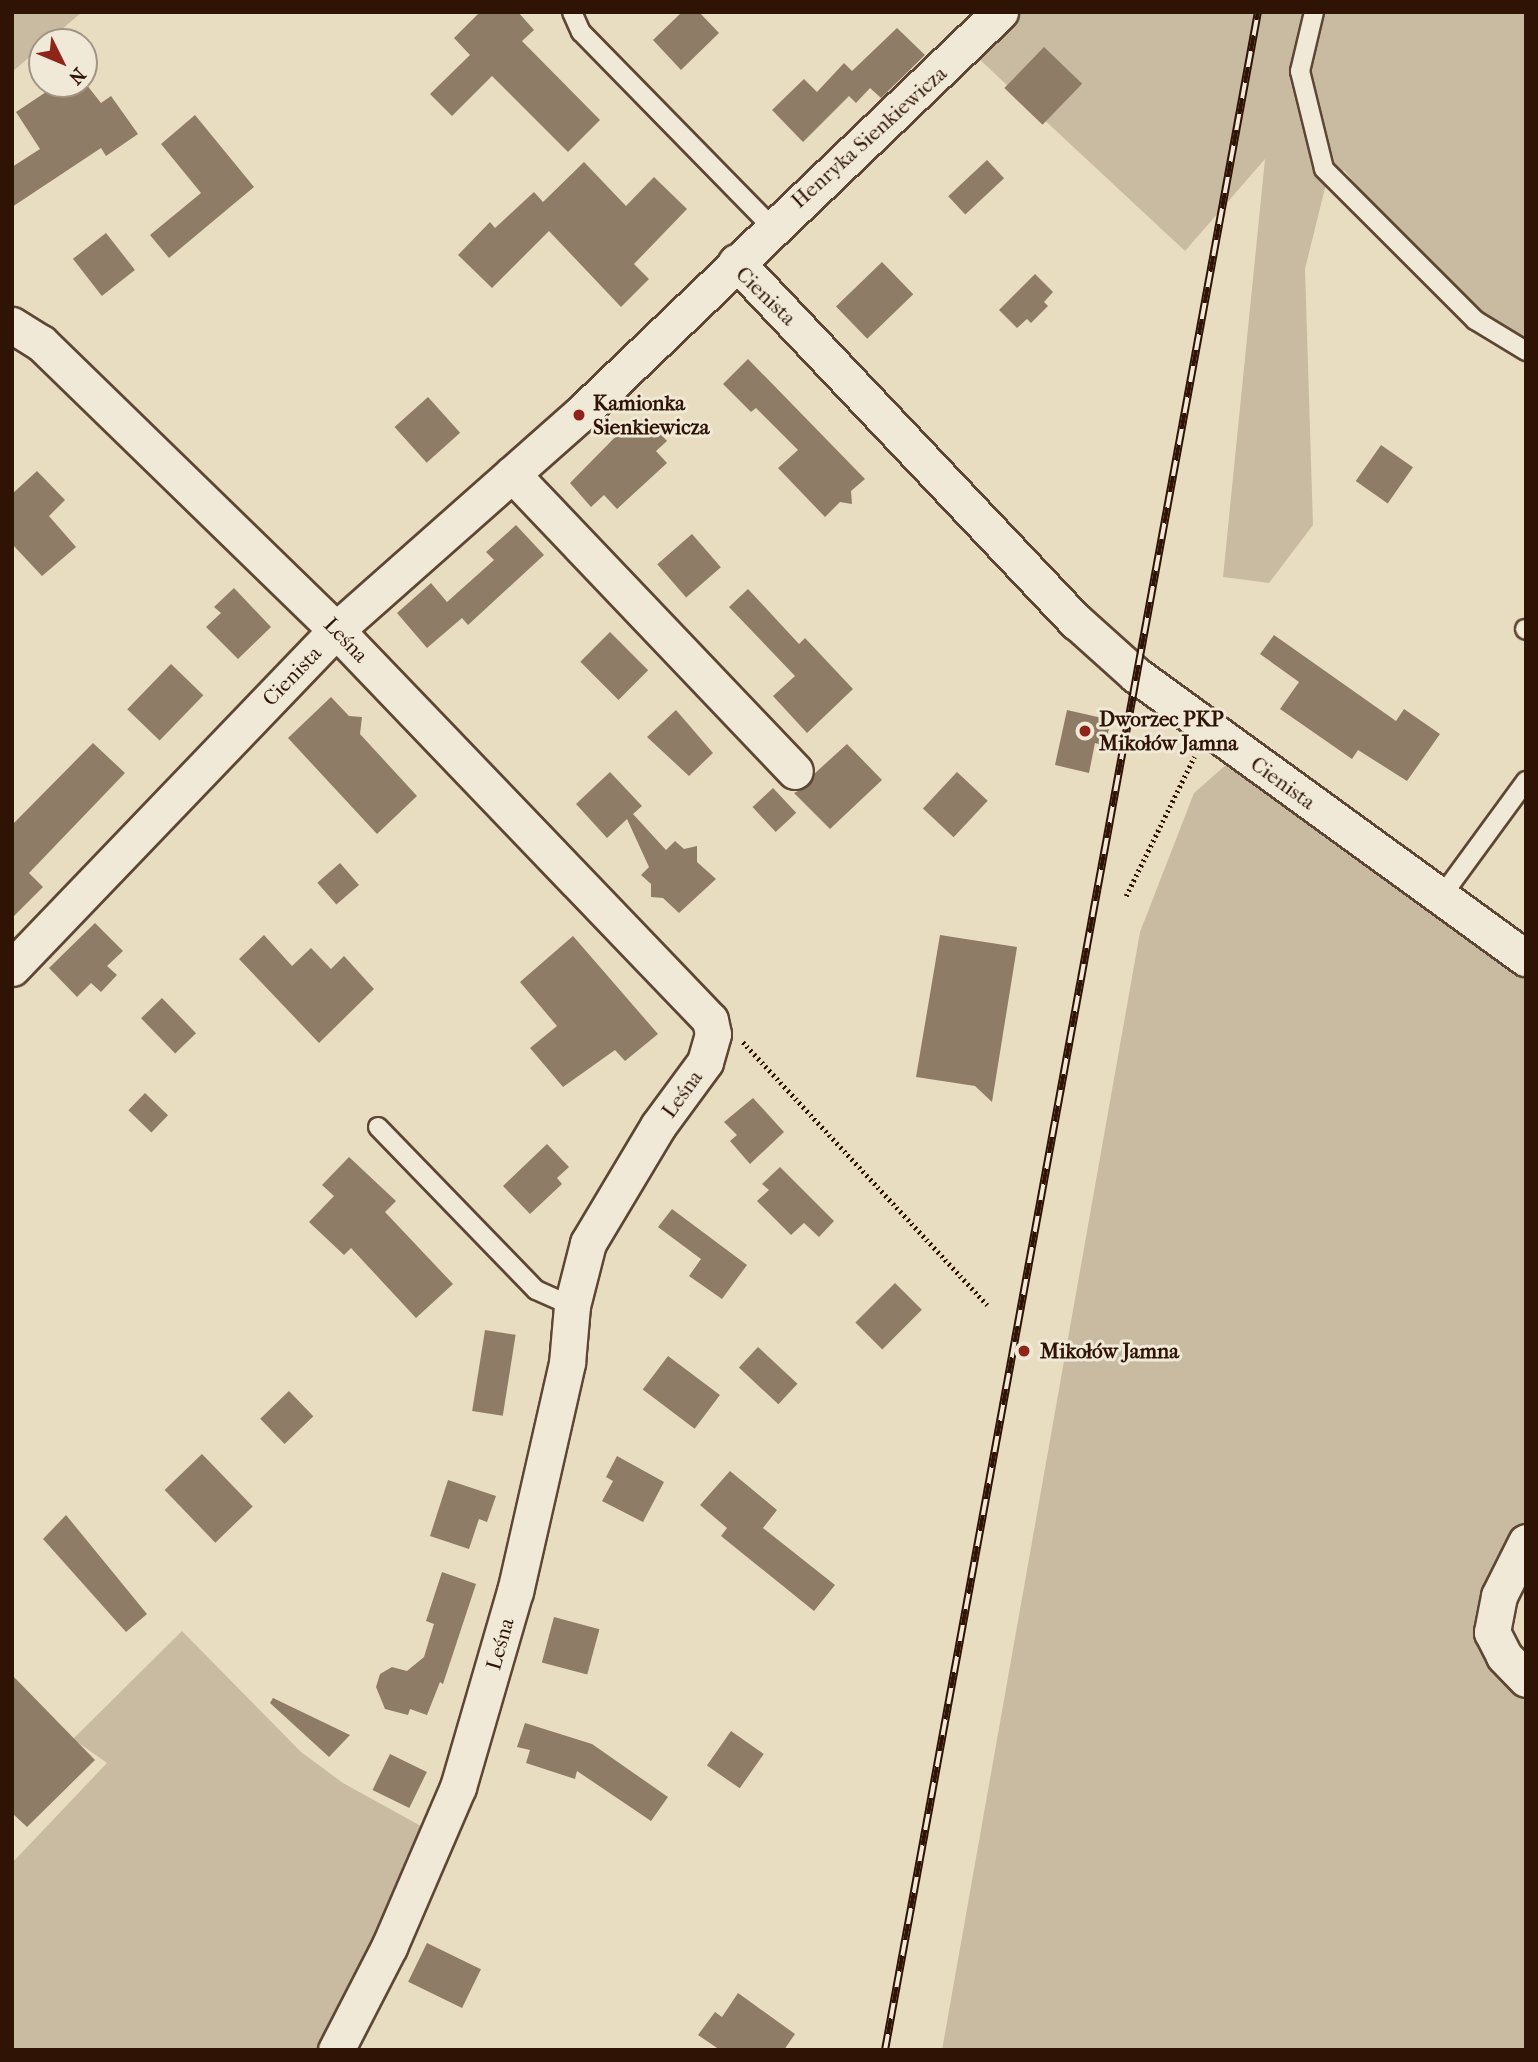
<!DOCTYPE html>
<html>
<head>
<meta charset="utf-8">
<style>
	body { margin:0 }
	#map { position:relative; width:1538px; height:2062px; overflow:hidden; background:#e8ddc1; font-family:"IM FELL French Canon",serif }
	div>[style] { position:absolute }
	.green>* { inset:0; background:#c9bba1 }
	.building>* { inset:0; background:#8f7c66; transform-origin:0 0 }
	.path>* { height:4.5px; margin-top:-2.25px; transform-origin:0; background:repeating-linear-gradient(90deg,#2f1304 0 2px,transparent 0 5.5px) }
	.roads { filter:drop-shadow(2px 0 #5d4633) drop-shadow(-2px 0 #5d4633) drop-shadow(0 2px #5d4633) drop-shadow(0 -2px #5d4633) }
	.service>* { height:18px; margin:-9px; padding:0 9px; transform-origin:9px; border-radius:9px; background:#f0e9d7 }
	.minor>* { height:35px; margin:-17.5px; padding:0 17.5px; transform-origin:17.5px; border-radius:17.5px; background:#f0e9d7 }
	.rail>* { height:8px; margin-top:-4px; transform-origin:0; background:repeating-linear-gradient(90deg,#f0e9d7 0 16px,#2f1304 0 32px); box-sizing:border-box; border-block:2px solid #2f1304 }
	.dots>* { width:19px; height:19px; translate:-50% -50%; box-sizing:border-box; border:4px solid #f0e9d7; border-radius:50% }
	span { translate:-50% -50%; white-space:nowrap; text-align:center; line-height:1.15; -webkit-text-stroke:6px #f0e9d7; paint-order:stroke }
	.street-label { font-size:21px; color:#2f1304 }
	.poi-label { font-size:21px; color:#2f1304; font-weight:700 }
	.left { translate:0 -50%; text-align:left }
	.frame { position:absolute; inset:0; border:14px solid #2f1304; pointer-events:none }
	.north { position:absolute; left:28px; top:28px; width:70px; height:70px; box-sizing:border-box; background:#f0e9d7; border:2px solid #a39383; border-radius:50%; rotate:133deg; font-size:19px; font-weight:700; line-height:28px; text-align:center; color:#2f1304 }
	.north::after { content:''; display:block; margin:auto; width:24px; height:32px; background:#8f2418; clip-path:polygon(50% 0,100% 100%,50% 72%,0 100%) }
</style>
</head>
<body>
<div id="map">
	<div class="green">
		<i style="clip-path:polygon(12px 12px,82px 12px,12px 72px)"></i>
		<i style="clip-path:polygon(1014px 12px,1526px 12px,1526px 350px,1471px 325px,1344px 170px,1325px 188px,1305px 269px,1313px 525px,1269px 583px,1223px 577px,1265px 159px,1185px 251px,978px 58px)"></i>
		<i style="clip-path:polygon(1227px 764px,1526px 978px,1526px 1528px,1473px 1638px,1526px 1694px,1526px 2050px,942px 2050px,1140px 932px,1194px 793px)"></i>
		<i style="clip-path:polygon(182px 1631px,301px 1752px,343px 1783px,428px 1830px,315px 2050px,12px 2050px,12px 1863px,107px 1763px,73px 1739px)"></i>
	</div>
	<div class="building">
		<i style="clip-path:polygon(480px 12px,518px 12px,534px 30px,522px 41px,600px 120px,568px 152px,492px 76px,452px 116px,430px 94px,470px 55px,454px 38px)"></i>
		<i style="clip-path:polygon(682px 12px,699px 12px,719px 33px,681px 70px,653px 40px)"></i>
		<i style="clip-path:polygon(897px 28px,925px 55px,881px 98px,870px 88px,856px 103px,849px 96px,803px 142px,772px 110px,804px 79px,817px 92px,844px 63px,852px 71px)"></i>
		<i style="left:1044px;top:47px;width:53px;height:57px;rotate:44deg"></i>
		<i style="clip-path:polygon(58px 84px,86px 84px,101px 103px,111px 96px,138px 134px,106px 156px,101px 148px,12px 207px,12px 167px,40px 149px,16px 112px)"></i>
		<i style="clip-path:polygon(195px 115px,254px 187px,169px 258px,150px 235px,201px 193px,161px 144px)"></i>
		<i style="left:987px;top:160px;width:25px;height:53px;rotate:47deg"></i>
		<i style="clip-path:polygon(584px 162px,626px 206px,654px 177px,687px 209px,634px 264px,649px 279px,621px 307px,549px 231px,492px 288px,458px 255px,490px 222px,495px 228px,534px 192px,543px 202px)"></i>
		<i style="left:106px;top:233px;width:47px;height:42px;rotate:52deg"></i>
		<i style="left:882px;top:262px;width:45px;height:64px;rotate:46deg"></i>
		<i style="clip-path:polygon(1035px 274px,1053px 292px,1044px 302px,1048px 306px,1031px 323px,1027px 319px,1017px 328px,999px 310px)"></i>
		<i style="clip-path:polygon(748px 359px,865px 479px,851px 491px,852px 504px,840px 502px,825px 517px,778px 468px,798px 450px,756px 408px,751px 412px,723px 384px)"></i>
		<i style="left:428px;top:397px;width:48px;height:45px;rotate:48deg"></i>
		<i style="clip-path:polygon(645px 417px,667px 441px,656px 451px,667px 463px,617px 509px,604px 495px,591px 507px,570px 483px,629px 423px,633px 427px)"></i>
		<i style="left:1381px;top:445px;width:39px;height:44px;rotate:35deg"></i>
		<i style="clip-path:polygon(37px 471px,65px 500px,49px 516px,76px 547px,42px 576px,12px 544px,12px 494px)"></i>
		<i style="clip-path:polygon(516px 525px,544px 555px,468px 625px,456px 611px,462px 618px,427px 648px,397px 613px,431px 583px,447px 602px,494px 560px,486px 552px)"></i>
		<i style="left:692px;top:534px;width:44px;height:46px;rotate:49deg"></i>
		<i style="clip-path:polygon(234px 588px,271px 627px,238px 659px,206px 627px,221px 613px,214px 607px)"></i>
		<i style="clip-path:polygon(748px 589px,799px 644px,805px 638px,853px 689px,807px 733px,773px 696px,795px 676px,729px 607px)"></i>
		<i style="left:610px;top:632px;width:54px;height:42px;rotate:45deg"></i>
		<i style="clip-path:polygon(1274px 635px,1396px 721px,1404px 709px,1440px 734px,1407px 781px,1358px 750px,1352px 759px,1280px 709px,1299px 682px,1260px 654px)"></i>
		<i style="left:171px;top:664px;width:45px;height:63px;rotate:44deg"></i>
		<i style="clip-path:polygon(331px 697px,349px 716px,362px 717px,360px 734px,417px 796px,377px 834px,288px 738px)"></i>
		<i style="clip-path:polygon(676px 710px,713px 753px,689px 776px,647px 737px)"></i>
		<i style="clip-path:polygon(1067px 710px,1111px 720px,1105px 746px,1095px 743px,1089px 773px,1055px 765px)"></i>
		<i style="clip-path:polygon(93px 743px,125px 773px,29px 873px,43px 887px,12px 918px,12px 825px)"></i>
		<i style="clip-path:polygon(847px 744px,882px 780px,830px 829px,794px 793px,808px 786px,814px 774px)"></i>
		<i style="clip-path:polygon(610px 772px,642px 806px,633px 814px,666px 850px,675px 841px,684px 849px,697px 846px,697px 862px,716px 879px,679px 913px,663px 898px,651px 897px,651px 884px,641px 875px,649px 867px,627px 819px,607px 838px,576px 804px)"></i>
		<i style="left:957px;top:772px;width:42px;height:50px;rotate:43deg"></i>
		<i style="left:773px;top:788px;width:34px;height:28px;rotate:47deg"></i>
		<i style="left:340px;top:863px;width:29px;height:30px;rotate:49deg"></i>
		<i style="clip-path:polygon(95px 923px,123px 951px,107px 966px,117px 975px,101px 992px,91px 983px,77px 997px,49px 968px)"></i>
		<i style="clip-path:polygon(264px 935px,292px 966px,311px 948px,331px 969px,344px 956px,374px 989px,319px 1043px,239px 959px)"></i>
		<i style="clip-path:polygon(940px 935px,1017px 947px,992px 1102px,975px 1086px,916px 1077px)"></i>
		<i style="clip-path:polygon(573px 936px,658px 1034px,625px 1061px,615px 1050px,563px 1087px,530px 1048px,557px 1026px,520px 982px)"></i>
		<i style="left:162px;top:998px;width:49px;height:29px;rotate:46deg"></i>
		<i style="left:145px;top:1093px;width:32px;height:24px;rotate:44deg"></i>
		<i style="clip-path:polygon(753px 1098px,784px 1132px,750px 1164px,730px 1141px,737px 1135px,724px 1122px)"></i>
		<i style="clip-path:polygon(547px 1144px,569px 1167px,557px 1178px,562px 1184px,530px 1214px,503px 1186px)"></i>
		<i style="clip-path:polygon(349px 1157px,396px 1201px,385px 1212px,453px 1284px,416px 1318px,351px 1248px,344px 1255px,309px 1222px,334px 1196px,322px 1185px)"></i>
		<i style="clip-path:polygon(780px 1167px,834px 1221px,819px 1237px,804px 1223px,791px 1235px,757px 1201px,769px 1190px,762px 1184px)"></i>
		<i style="clip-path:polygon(672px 1209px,747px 1265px,722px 1299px,689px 1276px,701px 1259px,658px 1227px)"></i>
		<i style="left:895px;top:1283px;width:38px;height:56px;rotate:45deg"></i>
		<i style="left:485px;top:1330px;width:31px;height:82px;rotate:9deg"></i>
		<i style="left:758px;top:1347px;width:54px;height:28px;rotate:43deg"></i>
		<i style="left:668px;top:1356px;width:65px;height:42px;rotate:37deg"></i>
		<i style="left:289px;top:1391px;width:35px;height:40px;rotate:46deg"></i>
		<i style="left:202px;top:1454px;width:73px;height:52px;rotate:46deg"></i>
		<i style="clip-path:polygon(617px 1456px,664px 1482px,643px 1522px,602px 1501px,613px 1481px,606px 1477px)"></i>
		<i style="clip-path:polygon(730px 1471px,777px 1510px,763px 1528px,835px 1585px,814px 1611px,721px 1536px,727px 1528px,700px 1505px)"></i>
		<i style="clip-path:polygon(448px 1480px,496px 1496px,487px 1522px,479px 1519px,469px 1549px,430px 1536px)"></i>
		<i style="clip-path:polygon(66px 1515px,147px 1614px,126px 1632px,43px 1539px)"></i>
		<i style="clip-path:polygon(442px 1572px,476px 1584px,443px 1684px,440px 1682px,427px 1715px,410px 1709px,408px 1715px,385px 1709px,376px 1687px,380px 1674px,392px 1667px,407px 1671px,424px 1657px,434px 1624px,426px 1621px)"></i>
		<i style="left:554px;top:1617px;width:47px;height:47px;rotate:15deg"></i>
		<i style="clip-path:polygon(12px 1675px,95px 1760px,27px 1827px,12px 1813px)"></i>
		<i style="clip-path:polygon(273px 1698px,350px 1735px,329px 1757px,270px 1703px)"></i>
		<i style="clip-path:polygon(525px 1723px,592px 1744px,668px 1797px,651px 1821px,577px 1771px,575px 1779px,526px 1763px,530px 1750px,517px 1747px)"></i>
		<i style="left:731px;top:1731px;width:40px;height:42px;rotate:35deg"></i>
		<i style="left:390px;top:1754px;width:41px;height:40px;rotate:26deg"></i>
		<i style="left:427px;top:1943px;width:60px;height:43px;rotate:26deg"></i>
		<i style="clip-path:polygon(738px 1993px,795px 2034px,784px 2050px,720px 2050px,698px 2035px,715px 2012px,722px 2017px)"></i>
	</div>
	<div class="path">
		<i style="left:1126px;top:896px;width:155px;rotate:-63.9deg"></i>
		<i style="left:743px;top:1042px;width:359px;rotate:47.1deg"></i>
	</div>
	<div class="roads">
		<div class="service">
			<i style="left:572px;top:12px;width:22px;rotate:66deg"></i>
			<i style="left:581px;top:32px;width:272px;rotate:45.6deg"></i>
			<i style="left:1314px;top:12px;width:61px;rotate:103.3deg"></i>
			<i style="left:1300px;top:71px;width:101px;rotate:76.2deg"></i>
			<i style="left:1324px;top:169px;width:214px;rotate:45deg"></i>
			<i style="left:1475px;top:320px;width:60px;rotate:31.3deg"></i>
			<i style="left:1525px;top:629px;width:1px;rotate:45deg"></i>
			<i style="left:1441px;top:897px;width:144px;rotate:-53.8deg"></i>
			<i style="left:378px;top:1127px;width:227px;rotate:45.9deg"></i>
			<i style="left:536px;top:1290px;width:39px;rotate:24deg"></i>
		</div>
		<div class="minor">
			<i style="left:736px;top:262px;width:496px;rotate:46.6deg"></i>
			<i style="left:1077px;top:622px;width:79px;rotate:41.9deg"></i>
			<i style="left:1136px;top:675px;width:482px;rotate:36deg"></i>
			<i style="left:12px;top:325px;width:34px;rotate:32deg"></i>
			<i style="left:41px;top:343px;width:412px;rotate:44.2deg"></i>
			<i style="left:336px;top:630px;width:540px;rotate:46.2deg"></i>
			<i style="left:710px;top:1020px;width:14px;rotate:78deg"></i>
			<i style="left:713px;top:1034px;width:29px;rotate:106deg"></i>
			<i style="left:705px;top:1062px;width:79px;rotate:126.3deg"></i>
			<i style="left:658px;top:1126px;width:136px;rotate:120.9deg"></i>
			<i style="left:588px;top:1243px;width:65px;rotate:104.3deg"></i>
			<i style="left:572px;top:1306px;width:57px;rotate:95deg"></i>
			<i style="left:567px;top:1363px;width:234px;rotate:102.8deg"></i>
			<i style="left:515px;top:1591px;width:204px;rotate:106.2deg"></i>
			<i style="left:458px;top:1787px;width:174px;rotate:113.3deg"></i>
			<i style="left:389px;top:1947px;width:116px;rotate:117.2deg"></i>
			<i style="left:512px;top:474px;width:410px;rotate:46.4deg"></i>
			<i style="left:12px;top:968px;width:468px;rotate:-46.2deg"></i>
			<i style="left:336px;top:630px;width:324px;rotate:-41.5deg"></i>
			<i style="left:579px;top:415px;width:583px;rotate:-43.75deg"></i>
			<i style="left:1526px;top:1542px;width:60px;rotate:116.6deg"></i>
			<i style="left:1499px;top:1596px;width:37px;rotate:101deg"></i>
			<i style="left:1492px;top:1632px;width:27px;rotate:63deg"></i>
			<i style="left:1504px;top:1656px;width:32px;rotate:46deg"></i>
		</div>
	</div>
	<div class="rail">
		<i style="left:885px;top:2050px;width:2072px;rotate:-79.63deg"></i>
	</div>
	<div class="dots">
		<i style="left:579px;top:415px;background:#8f2418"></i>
		<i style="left:1085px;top:731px;background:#8f2418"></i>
		<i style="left:1024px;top:1351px;background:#8f2418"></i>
	</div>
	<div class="street-label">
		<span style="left:869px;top:137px;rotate:-42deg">Henryka Sienkiewicza</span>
		<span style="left:766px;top:296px;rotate:44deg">Cienista</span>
		<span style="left:346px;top:640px;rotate:46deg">Leśna</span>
		<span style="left:292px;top:676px;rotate:-46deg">Cienista</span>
		<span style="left:1283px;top:783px;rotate:36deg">Cienista</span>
		<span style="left:682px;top:1094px;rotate:-54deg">Leśna</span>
		<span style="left:500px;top:1644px;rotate:-74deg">Leśna</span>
	</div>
	<div class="poi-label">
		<span class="left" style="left:593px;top:415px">Kamionka<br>Sienkiewicza</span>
		<span class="left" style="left:1099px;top:731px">Dworzec PKP<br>Mikołów Jamna</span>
		<span class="left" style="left:1040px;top:1351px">Mikołów Jamna</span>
	</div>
	<div class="frame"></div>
	<div class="north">N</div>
</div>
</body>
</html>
